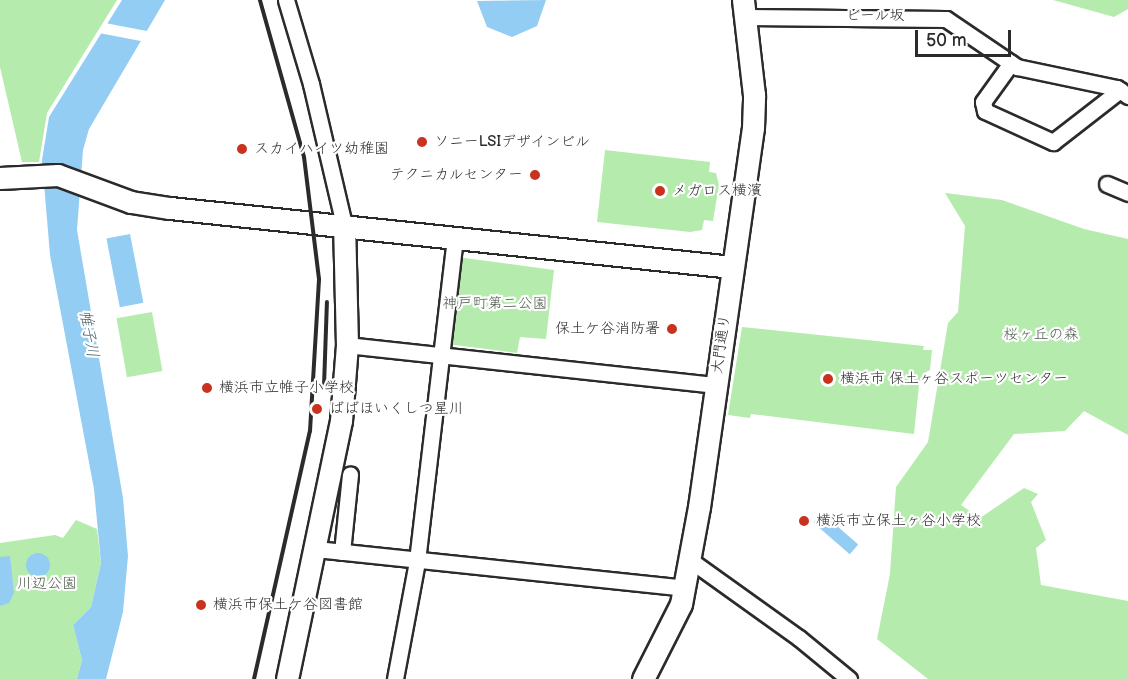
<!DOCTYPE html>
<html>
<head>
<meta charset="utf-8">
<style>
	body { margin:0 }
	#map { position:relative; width:1128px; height:679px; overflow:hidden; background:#fff; font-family:"Balsamiq Sans","Klee One",sans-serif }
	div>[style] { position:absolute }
	.green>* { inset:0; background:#b5ebad; transform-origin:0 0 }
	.water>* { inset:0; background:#94cdf3; transform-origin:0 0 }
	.round { border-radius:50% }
	.pier>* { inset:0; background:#fff }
	.roads { filter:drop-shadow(2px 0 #2b2b2b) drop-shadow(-2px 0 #2b2b2b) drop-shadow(0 2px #2b2b2b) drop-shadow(0 -2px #2b2b2b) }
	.street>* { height:15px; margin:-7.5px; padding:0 7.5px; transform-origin:7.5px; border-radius:7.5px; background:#fff }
	.secondary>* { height:21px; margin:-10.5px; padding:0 10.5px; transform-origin:10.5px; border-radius:10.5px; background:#fff }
	.rail>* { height:4px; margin:-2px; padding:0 2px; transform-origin:2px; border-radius:2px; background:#2b2b2b }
	.dots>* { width:16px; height:16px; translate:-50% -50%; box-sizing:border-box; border:3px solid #fff; border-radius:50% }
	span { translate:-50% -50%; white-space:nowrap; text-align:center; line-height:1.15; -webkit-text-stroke:4.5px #fff; paint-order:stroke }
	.street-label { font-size:15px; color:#2b2b2b }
	.poi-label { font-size:15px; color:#2b2b2b }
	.left { translate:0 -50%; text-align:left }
	.right { translate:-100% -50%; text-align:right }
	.park-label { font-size:15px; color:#4e5b4c }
	.water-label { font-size:16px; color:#4a5c67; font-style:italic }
	.scale { position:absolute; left:915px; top:30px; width:96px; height:27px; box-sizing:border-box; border:3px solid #2b2b2b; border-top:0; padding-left:8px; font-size:18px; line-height:21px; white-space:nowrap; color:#2b2b2b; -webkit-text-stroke:4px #fff; paint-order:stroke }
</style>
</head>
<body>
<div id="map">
	<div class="green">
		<i style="clip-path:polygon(0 0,117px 0,47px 113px,39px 162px,22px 162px,0 67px)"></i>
		<i style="clip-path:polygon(1053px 0,1128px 0,1128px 9px,1114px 17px)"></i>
		<i style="clip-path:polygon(605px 150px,710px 162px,709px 172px,716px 173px,719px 185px,713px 221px,704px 220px,702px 230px,690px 232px,597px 222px)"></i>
		<i style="clip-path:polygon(945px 193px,1002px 200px,1084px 229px,1128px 239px,1128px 435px,1084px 411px,1065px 431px,1014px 434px,961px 505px,980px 518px,1024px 488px,1038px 494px,1031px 502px,1046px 540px,1036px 548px,1041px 585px,1128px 601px,1128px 679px,928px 679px,877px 639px,890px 574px,896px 487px,928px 442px,948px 323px,958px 312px,965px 226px)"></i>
		<i style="clip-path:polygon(457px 257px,554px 270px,546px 339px,520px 337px,517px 353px,447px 344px)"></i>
		<i style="left:152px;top:312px;width:60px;height:36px;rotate:80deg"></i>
		<i style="clip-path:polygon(742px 327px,924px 346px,923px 350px,932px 350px,930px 370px,923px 374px,919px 385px,914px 434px,751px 414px,750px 418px,728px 415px)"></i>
		<i style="clip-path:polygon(76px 520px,97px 529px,101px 563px,91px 607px,73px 625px,82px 660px,77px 679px,0 679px,0 543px,55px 535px,63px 538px)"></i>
	</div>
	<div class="water">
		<i style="clip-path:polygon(122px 0,165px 0,89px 129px,83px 150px,77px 230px,123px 498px,128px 556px,123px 612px,106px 679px,77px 679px,82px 660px,73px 625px,91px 607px,101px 563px,94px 489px,50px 255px,42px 160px,49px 117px)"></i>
		<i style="clip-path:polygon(546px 0,537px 26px,512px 37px,487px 27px,477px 1px)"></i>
		<i style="left:130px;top:234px;width:70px;height:24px;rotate:79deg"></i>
		<i style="left:822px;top:513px;width:48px;height:13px;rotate:41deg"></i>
		<i class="round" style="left:26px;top:553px;width:24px;height:24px"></i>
		<i style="clip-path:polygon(10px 556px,14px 593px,9px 603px,0 606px,0 557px)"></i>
	</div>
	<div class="pier">
		<i style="clip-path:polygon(105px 23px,152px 32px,146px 42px,99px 33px)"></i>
	</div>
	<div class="roads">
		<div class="street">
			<i style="left:286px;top:0;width:88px;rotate:73.4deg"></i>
			<i style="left:311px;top:84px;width:145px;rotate:76.8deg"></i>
			<i style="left:746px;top:17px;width:200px;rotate:0.6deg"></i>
			<i style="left:946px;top:19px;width:86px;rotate:34.1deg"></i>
			<i style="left:1017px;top:67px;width:102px;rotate:11.9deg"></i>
			<i style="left:1117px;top:88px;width:14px;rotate:36deg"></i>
			<i style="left:1011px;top:63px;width:48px;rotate:125.7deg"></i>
			<i style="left:983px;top:102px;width:9px;rotate:77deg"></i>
			<i style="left:985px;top:111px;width:75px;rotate:24.5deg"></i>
			<i style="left:1053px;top:142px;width:85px;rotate:-37.8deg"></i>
			<i style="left:1107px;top:184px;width:23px;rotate:23deg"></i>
			<i style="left:347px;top:345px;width:371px;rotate:6.2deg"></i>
			<i style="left:316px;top:549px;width:370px;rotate:6deg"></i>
			<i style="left:342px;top:552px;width:78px;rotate:-84.1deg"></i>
			<i style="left:690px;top:560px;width:134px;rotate:35.6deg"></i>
			<i style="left:799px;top:638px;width:65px;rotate:39.4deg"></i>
			<i style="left:395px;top:679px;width:120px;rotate:-79.4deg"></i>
			<i style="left:417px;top:561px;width:327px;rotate:-83.3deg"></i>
		</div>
		<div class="secondary">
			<i style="left:0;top:178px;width:58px;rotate:-3deg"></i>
			<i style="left:58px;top:175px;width:78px;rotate:20.3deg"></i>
			<i style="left:131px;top:202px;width:39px;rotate:9deg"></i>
			<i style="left:170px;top:208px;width:565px;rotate:5.99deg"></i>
			<i style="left:287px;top:679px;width:264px;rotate:-78.2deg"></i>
			<i style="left:341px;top:421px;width:76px;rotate:-85.5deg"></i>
			<i style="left:347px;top:345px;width:120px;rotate:-91.4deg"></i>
			<i style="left:643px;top:679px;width:84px;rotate:-63.1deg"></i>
			<i style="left:681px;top:604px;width:99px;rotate:-79.5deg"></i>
			<i style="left:699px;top:507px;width:383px;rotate:-81.9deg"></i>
			<i style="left:753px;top:128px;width:33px;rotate:-88deg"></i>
			<i style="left:754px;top:95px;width:96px;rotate:-96.6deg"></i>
		</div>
	</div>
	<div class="rail">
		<i style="left:324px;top:386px;width:84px;rotate:-88deg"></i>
		<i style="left:254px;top:679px;width:254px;rotate:-77.3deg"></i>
		<i style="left:310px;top:431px;width:152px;rotate:-86.6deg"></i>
		<i style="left:319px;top:279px;width:123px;rotate:-97deg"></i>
		<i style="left:304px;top:157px;width:163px;rotate:-105.7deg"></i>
	</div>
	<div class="dots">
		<i style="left:422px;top:142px;background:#c8321e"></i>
		<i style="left:242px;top:149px;background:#c8321e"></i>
		<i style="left:535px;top:175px;background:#c8321e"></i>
		<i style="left:660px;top:191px;background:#c8321e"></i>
		<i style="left:672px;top:329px;background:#c8321e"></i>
		<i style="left:828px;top:379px;background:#c8321e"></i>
		<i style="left:207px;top:388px;background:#c8321e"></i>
		<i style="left:317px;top:409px;background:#c8321e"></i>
		<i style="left:804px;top:521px;background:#c8321e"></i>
		<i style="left:201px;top:605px;background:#c8321e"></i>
	</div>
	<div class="street-label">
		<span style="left:875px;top:16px">ビール坂</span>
		<span style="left:721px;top:344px;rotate:-82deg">大門通り</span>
	</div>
	<div class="poi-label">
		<span class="left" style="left:434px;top:142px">ソニーLSIデザインビル</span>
		<span class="left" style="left:254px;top:149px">スカイハイツ幼稚園</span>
		<span class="right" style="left:523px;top:175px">テクニカルセンター</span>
		<span class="left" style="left:672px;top:191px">メガロス横濱</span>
		<span class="right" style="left:660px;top:329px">保土ケ谷消防署</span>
		<span class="left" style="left:840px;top:379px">横浜市 保土ヶ谷スポーツセンター</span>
		<span class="left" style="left:219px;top:388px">横浜市立帷子小学校</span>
		<span class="left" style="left:329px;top:409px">ばばほいくしつ星川</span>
		<span class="left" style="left:816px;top:521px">横浜市立保土ヶ谷小学校</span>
		<span class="left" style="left:213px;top:605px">横浜市保土ケ谷図書館</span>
	</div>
	<div class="park-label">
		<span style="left:495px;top:304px">神戸町第二公園</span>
		<span style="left:1041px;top:335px">桜ヶ丘の森</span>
		<span style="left:47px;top:584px">川辺公園</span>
	</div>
	<div class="water-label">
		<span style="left:88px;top:334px;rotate:80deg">帷子川</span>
	</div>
	<div class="scale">50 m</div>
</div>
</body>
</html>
